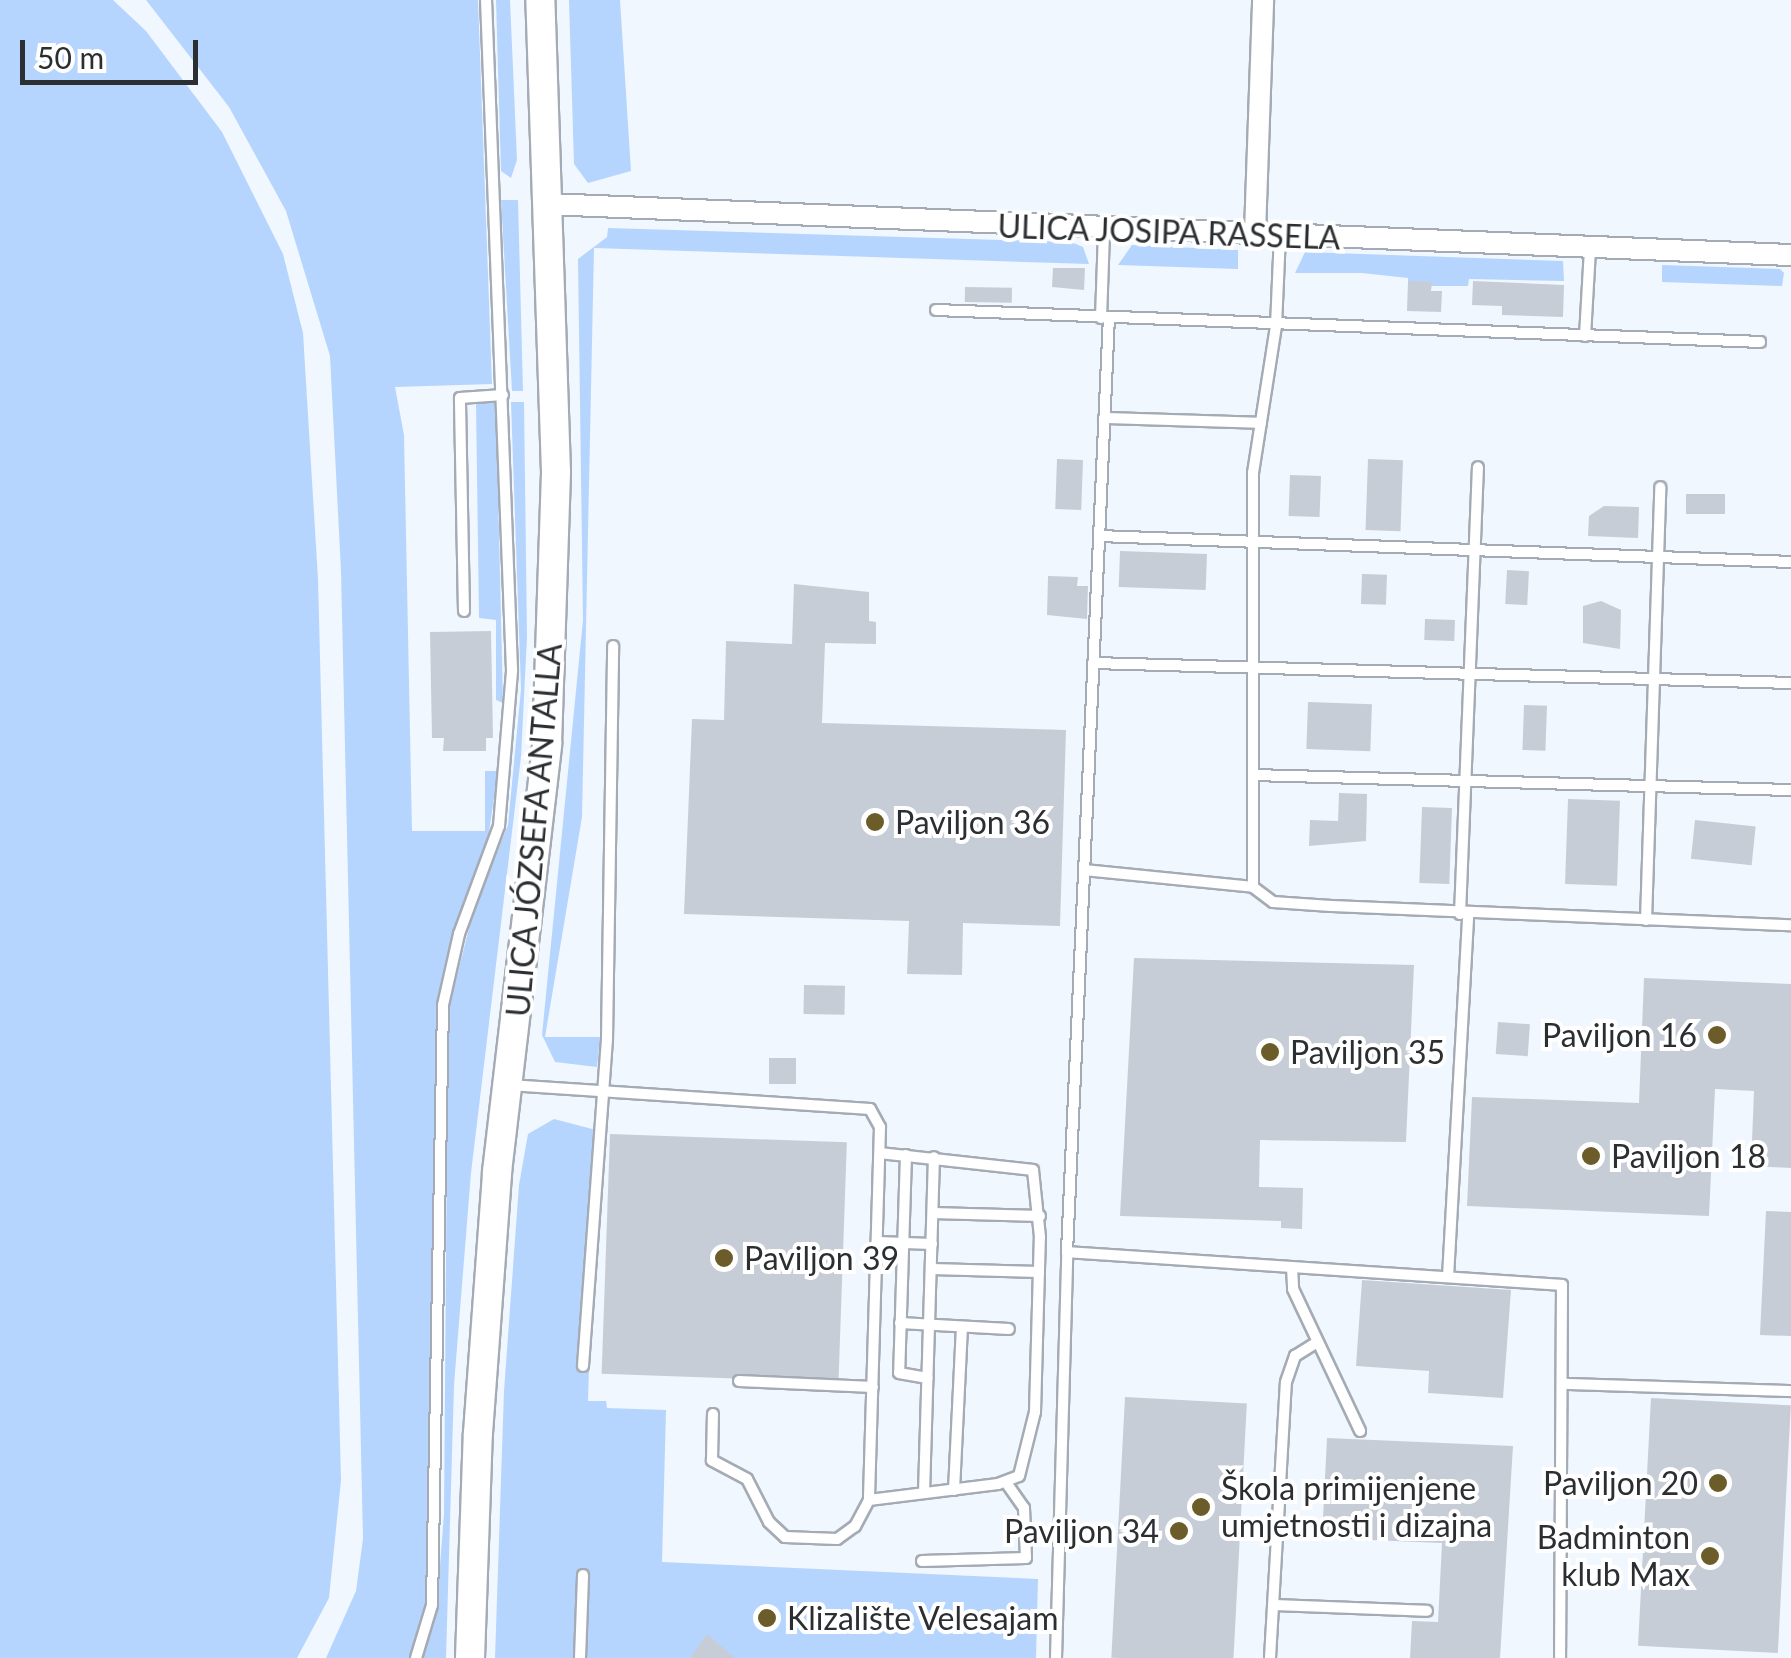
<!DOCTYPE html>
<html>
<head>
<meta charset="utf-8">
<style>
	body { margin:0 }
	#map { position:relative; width:1791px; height:1658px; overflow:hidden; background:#f1f7fe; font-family:Lato,sans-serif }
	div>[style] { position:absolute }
	.green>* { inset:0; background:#b5d5fe }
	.building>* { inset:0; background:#c7cdd6; transform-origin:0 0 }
	.roads { filter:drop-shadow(2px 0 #a5abb4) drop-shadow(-2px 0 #a5abb4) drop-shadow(0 2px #a5abb4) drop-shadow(0 -2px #a5abb4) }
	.lane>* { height:10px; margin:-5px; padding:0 5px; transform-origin:5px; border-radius:5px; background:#fff }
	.street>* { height:20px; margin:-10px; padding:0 10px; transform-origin:10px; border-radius:10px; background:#fff }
	.secondary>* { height:28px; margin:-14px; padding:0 14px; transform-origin:14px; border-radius:14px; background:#fff }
	.dots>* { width:28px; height:28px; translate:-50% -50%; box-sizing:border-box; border:5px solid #fff; border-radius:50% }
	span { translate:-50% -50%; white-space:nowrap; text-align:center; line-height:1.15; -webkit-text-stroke:8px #fff; paint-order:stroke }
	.street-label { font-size:32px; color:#2c2f32 }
	.poi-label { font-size:32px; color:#2c2f32 }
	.left { translate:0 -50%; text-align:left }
	.right { translate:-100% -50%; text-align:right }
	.scale { position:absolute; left:20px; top:40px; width:178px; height:45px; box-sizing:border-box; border:5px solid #2c2f32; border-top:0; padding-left:12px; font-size:30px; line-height:35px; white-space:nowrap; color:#2c2f32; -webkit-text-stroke:8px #fff; paint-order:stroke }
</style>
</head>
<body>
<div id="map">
	<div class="green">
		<i style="clip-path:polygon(0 0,113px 0,146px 31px,222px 132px,283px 254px,303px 333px,318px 579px,341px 1480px,329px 1598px,297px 1658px,0 1658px)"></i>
		<i style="clip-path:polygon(146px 0,478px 0,492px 384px,395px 387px,404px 435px,412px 831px,485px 831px,485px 771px,498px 771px,486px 852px,438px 1008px,433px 1469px,425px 1607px,409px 1658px,326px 1658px,356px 1591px,363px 1539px,341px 571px,330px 356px,286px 211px,229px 107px)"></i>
		<i style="clip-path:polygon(496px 0,510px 0,517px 160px,511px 178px,501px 171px)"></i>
		<i style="clip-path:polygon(569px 0,620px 0,631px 171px,588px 183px,574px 164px)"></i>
		<i style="clip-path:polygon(501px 200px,518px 200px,523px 391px,512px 391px)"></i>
		<i style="clip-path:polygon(608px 228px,1071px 242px,1083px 247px,1089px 264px,594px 248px,582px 817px,545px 1037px,600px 1037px,597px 1067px,555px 1062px,542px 1035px,583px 620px,578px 259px,607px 237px)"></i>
		<i style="clip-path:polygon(1132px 245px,1238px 250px,1238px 269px,1118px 265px)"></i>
		<i style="clip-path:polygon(1305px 252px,1563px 261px,1564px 281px,1469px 279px,1468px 286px,1408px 286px,1408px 278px,1362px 273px,1295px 273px)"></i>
		<i style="clip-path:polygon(1662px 265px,1780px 269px,1784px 273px,1782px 286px,1662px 282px)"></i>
		<i style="clip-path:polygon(511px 402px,524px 402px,527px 637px,521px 757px,471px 1173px,454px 1385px,446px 1658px,421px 1658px,437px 1604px,444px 1514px,448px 1011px,474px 909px,508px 825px,521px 689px)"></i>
		<i style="clip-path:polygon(476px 403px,496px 403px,503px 703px,496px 700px,496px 620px,479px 618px)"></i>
		<i style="clip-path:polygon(554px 1119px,596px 1130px,588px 1401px,606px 1401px,607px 1408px,666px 1410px,662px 1562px,1038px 1579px,1036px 1658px,495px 1658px,504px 1391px,519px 1185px,528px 1134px)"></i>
	</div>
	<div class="building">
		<i style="clip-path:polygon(1053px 268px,1085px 268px,1084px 290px,1052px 287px)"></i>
		<i style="clip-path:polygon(1408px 281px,1432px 282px,1431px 291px,1442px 291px,1441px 312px,1407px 311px)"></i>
		<i style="clip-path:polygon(1473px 281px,1564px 285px,1563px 317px,1502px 315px,1502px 306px,1472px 305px)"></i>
		<i style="left:965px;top:287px;width:47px;height:15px;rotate:1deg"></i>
		<i style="left:1057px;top:459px;width:26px;height:50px;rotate:2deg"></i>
		<i style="left:1368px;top:459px;width:35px;height:71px;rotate:2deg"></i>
		<i style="left:1290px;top:475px;width:31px;height:41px;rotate:2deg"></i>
		<i style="left:1686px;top:494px;width:39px;height:20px"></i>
		<i style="clip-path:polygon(1604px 506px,1639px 507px,1638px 538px,1588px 536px,1589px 516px)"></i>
		<i style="left:1120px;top:551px;width:87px;height:36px;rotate:2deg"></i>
		<i style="left:1507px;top:570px;width:22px;height:34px;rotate:3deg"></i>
		<i style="left:1362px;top:574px;width:25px;height:30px;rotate:2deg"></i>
		<i style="clip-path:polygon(1048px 576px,1078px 577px,1077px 586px,1088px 586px,1087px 619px,1047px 615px)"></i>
		<i style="clip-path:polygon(794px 584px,869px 592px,869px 621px,876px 622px,876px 644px,825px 643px,822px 723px,1066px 730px,1060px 926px,963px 923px,962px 975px,907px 974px,909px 921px,684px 914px,692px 719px,724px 720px,726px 641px,792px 644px)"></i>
		<i style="clip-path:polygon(1601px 601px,1621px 610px,1620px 649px,1583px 643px,1583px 606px)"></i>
		<i style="left:1425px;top:619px;width:30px;height:21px;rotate:2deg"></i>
		<i style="clip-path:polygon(491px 631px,493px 738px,486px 738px,486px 751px,443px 751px,444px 738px,432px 738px,430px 632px)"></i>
		<i style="left:1308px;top:702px;width:64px;height:47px;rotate:2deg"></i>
		<i style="left:1524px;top:705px;width:23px;height:45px;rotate:2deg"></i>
		<i style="clip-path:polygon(1339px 793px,1367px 794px,1366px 841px,1309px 846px,1310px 820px,1338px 821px)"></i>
		<i style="left:1568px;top:799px;width:52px;height:85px;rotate:2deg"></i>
		<i style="left:1422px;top:807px;width:30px;height:76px;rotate:2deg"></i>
		<i style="left:1695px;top:820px;width:61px;height:39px;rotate:6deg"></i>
		<i style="clip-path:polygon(1134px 958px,1414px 965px,1406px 1142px,1260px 1140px,1259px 1187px,1303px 1188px,1302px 1229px,1281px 1228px,1281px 1221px,1120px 1216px)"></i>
		<i style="clip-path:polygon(1644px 978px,1791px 984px,1791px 1168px,1751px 1166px,1754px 1091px,1715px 1089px,1709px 1216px,1467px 1206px,1472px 1097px,1639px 1103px)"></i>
		<i style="left:804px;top:985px;width:41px;height:29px;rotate:1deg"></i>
		<i style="left:1498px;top:1022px;width:32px;height:32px;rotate:4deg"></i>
		<i style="left:769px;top:1058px;width:27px;height:26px"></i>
		<i style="left:610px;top:1134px;width:237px;height:240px;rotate:2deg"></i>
		<i style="clip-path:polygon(1766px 1211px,1791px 1212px,1791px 1336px,1760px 1335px)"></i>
		<i style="clip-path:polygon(1362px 1280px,1511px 1290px,1503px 1398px,1428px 1393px,1429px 1371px,1356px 1366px)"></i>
		<i style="left:1125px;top:1397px;width:122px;height:261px;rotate:3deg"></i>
		<i style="left:1651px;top:1398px;width:140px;height:248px;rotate:3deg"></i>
		<i style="clip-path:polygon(1327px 1438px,1513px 1446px,1500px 1658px,1410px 1658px,1412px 1621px,1438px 1622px,1442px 1543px,1322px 1538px)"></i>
		<i style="clip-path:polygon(707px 1634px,735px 1658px,690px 1658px)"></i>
	</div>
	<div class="roads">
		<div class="lane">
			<i style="left:936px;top:310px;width:825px;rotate:2.22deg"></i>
			<i style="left:1101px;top:318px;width:87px;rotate:-88deg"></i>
			<i style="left:1585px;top:336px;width:88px;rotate:-86.7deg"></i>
			<i style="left:1104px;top:418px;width:157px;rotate:1.8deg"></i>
			<i style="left:1099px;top:536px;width:692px;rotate:2.15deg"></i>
			<i style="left:464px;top:611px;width:213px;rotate:-91.1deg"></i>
			<i style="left:460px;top:398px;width:43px;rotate:-4deg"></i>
			<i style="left:1093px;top:663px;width:698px;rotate:1.64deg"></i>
			<i style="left:1253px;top:775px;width:538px;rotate:1.6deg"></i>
			<i style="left:1084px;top:870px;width:170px;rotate:5.7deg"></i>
			<i style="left:1253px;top:887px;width:25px;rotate:37deg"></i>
			<i style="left:1273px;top:902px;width:58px;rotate:3.9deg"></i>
			<i style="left:1331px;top:906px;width:460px;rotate:2.4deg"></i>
			<i style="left:1253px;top:887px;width:414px;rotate:-90deg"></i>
			<i style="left:1253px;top:473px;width:149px;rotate:-81.1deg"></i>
			<i style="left:1276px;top:326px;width:90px;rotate:-87.5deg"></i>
			<i style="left:1460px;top:914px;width:447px;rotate:-87.7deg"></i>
			<i style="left:1646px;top:920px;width:433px;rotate:-88.1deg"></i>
			<i style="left:509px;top:1085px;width:362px;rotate:3.8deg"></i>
			<i style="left:870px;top:1109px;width:21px;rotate:61deg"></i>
			<i style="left:880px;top:1127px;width:373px;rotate:91.7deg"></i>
			<i style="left:869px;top:1500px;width:30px;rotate:118deg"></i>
			<i style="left:855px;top:1526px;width:22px;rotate:144deg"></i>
			<i style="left:837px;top:1539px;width:52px;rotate:-177.8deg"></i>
			<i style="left:785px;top:1537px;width:22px;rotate:-137deg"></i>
			<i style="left:769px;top:1522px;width:48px;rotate:-117.1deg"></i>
			<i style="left:747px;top:1479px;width:40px;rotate:-152deg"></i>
			<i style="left:712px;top:1460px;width:46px;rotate:-88.8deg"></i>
			<i style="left:906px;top:1155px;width:218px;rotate:91.8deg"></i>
			<i style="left:899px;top:1373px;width:29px;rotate:10deg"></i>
			<i style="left:933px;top:1213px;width:107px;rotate:1.6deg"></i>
			<i style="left:878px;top:1242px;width:54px;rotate:2.1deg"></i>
			<i style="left:1067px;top:1252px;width:935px;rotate:-87.43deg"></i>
			<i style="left:1292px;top:1267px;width:22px;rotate:87deg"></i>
			<i style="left:1293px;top:1289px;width:157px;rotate:64.7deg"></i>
			<i style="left:932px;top:1269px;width:107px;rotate:1.6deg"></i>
			<i style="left:1448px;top:1277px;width:364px;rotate:-86.8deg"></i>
			<i style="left:900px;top:1323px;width:109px;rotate:3.2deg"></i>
			<i style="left:583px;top:1366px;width:328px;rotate:-85.8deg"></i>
			<i style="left:607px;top:1039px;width:393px;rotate:-89.1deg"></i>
			<i style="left:739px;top:1381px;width:134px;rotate:2.6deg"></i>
			<i style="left:1566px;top:1384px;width:225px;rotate:1.8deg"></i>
			<i style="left:954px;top:1490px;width:163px;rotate:-87.2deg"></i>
			<i style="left:924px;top:1493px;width:336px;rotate:-88.3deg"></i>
			<i style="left:869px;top:1500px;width:130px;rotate:-7.1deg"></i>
			<i style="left:998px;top:1484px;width:22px;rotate:-21deg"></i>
			<i style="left:1019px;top:1476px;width:66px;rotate:-76deg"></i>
			<i style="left:1035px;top:1412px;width:175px;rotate:-88.4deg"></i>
			<i style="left:1040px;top:1237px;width:67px;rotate:-96deg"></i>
			<i style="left:1033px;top:1170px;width:154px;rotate:-173.7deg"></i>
			<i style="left:922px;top:1561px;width:104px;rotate:-1.7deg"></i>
			<i style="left:1026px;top:1558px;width:50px;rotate:-92.3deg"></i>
			<i style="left:1024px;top:1508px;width:32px;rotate:-125deg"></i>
			<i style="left:1273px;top:1605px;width:154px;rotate:2.2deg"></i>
			<i style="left:416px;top:1658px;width:55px;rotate:-73.2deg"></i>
			<i style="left:432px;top:1605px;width:600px;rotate:-88.95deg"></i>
			<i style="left:443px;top:1005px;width:73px;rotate:-77.3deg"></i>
			<i style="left:459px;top:934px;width:115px;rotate:-69.7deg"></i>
			<i style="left:499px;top:826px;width:157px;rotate:-85.2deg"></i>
			<i style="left:512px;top:670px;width:671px;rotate:-92.22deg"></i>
			<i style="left:580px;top:1658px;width:83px;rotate:-87.9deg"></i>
			<i style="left:1056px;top:1658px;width:406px;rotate:-88.4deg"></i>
			<i style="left:1067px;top:1252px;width:496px;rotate:3.8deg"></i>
			<i style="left:1562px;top:1285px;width:373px;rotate:90.3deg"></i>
			<i style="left:1270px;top:1658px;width:276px;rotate:-86.7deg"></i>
			<i style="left:1286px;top:1382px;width:28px;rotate:-71deg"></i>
			<i style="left:1295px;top:1356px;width:25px;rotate:-32deg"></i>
		</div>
		<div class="street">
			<i style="left:547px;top:204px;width:1245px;rotate:2.35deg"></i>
			<i style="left:1255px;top:233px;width:233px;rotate:-88deg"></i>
		</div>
		<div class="secondary">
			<i style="left:470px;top:1658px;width:225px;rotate:-88deg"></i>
			<i style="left:478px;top:1433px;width:262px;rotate:-85.8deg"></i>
			<i style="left:497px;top:1172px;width:431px;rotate:-83.3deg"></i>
			<i style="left:547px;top:744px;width:272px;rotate:-88.1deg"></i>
			<i style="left:556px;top:472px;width:472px;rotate:-91.9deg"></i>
		</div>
	</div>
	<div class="dots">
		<i style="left:875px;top:822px;background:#6c5c2a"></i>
		<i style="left:1717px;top:1035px;background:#6c5c2a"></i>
		<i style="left:1270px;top:1052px;background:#6c5c2a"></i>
		<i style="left:1591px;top:1156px;background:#6c5c2a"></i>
		<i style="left:724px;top:1258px;background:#6c5c2a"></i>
		<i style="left:1718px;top:1483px;background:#6c5c2a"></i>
		<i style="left:1201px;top:1507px;background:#6c5c2a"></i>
		<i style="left:1179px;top:1531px;background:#6c5c2a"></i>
		<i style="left:1710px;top:1556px;background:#6c5c2a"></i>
		<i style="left:767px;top:1618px;background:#6c5c2a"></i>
	</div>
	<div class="street-label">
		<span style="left:1169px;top:232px;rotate:2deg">ULICA JOSIPA RASSELA</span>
		<span style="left:534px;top:830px;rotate:-85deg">ULICA JÓZSEFA ANTALLA</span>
	</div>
	<div class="poi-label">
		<span class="left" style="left:895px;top:822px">Paviljon 36</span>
		<span class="right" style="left:1697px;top:1035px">Paviljon 16</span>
		<span class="left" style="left:1290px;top:1052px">Paviljon 35</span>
		<span class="left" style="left:1611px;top:1156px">Paviljon 18</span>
		<span class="left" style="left:744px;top:1258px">Paviljon 39</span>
		<span class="right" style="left:1698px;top:1483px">Paviljon 20</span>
		<span class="left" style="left:1221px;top:1507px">Škola primijenjene<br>umjetnosti i dizajna</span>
		<span class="right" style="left:1159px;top:1531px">Paviljon 34</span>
		<span class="right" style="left:1690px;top:1556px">Badminton<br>klub Max</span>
		<span class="left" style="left:787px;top:1618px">Klizalište Velesajam</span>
	</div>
	<div class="scale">50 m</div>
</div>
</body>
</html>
